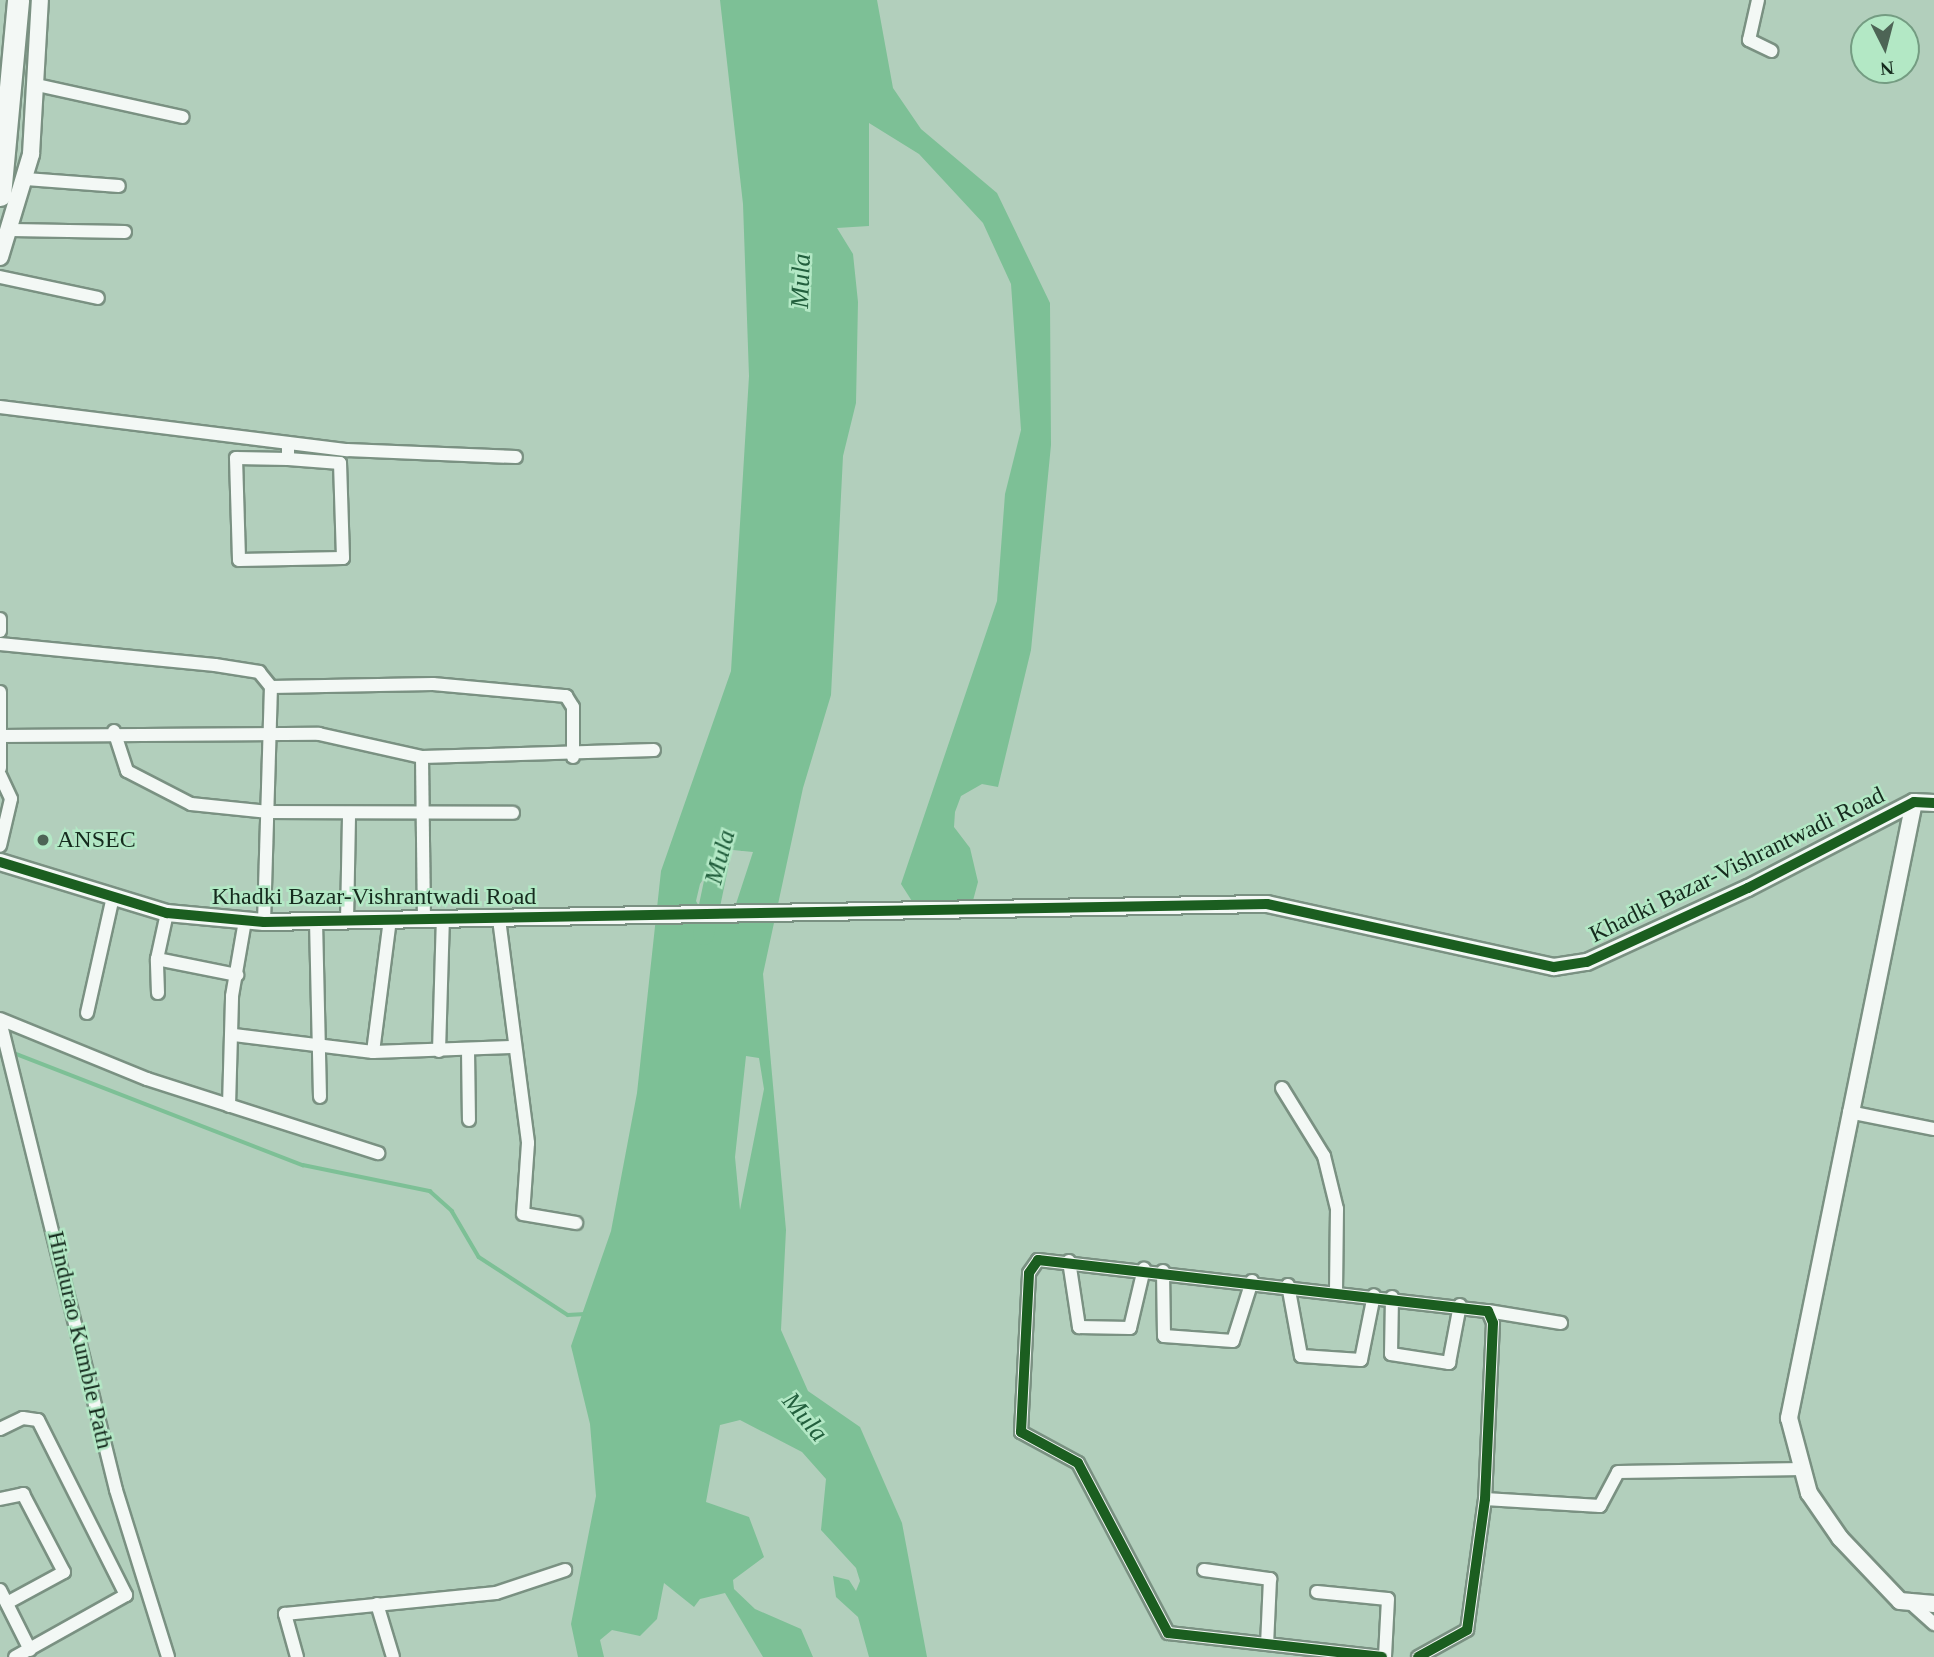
<!DOCTYPE html>
<html>
<head>
<meta charset="utf-8">
<style>
	body { margin:0 }
	#map { position:relative; width:1934px; height:1657px; overflow:hidden; background:#b2cfbc; font-family:Georgia,serif }
	div>[style] { position:absolute }
	.water>* { inset:0; background:#7dc096 }
	.stream>* { height:3.5px; margin:-1.75px; padding:0 1.75px; transform-origin:1.75px; border-radius:1.75px; background:#7dc096 }
	.river>* { height:21px; margin:-10.5px; padding:0 10.5px; transform-origin:10.5px; border-radius:10.5px; background:#7dc096 }
	.roads { filter:drop-shadow(2px 0 #7a9182) drop-shadow(-2px 0 #7a9182) drop-shadow(0 2px #7a9182) drop-shadow(0 -2px #7a9182) }
	.minor>* { height:12px; margin:-6px; padding:0 6px; transform-origin:6px; border-radius:6px; background:#f3f8f5 }
	.tertiary>* { height:16px; margin:-8px; padding:0 8px; transform-origin:8px; border-radius:8px; background:#f3f8f5 }
	.primary>* { height:21px; margin:-10.5px; padding:0 10.5px; transform-origin:10.5px; border-radius:10.5px; background:#f3f8f5 }
	.cycleway>* { height:10px; margin:-5px; padding:0 5px; transform-origin:5px; border-radius:5px; background:#1b5e20 }
	.dots>* { width:19px; height:19px; translate:-50% -50%; box-sizing:border-box; border:4px solid #b3e8c5; border-radius:50% }
	span { translate:-50% -50%; white-space:nowrap; text-align:center; line-height:1.15; -webkit-text-stroke:5px #b3e8c5; paint-order:stroke }
	.poi-label { font-size:24px; color:#162b1e }
	.left { translate:0 -50%; text-align:left }
	.street-label { font-size:24px; color:#162b1e }
	.water-label { font-size:26px; color:#225f3d; font-style:italic }
	.north { position:absolute; left:1850px; top:14px; width:70px; height:70px; box-sizing:border-box; background:#b3e8c5; border:2px solid #749c82; border-radius:50%; rotate:174deg; font-size:19px; font-weight:700; line-height:28px; text-align:center; color:#162b1e }
	.north::after { content:''; display:block; margin:auto; width:24px; height:32px; background:#4d6455; clip-path:polygon(50% 0,100% 100%,50% 72%,0 100%) }
</style>
</head>
<body>
<div id="map">
	<div class="water">
		<i style="clip-path:polygon(evenodd,720px 0,877px 0,893px 88px,921px 129px,997px 193px,1050px 303px,1051px 445px,1031px 650px,998px 787px,982px 784px,961px 796px,955px 812px,954px 827px,970px 848px,978px 882px,971px 908px,917px 909px,901px 884px,997px 601px,1005px 494px,1021px 430px,1011px 284px,983px 223px,919px 154px,869px 123px,869px 226px,837px 228px,853px 254px,858px 302px,856px 403px,843px 456px,831px 695px,803px 788px,763px 974px,786px 1230px,781px 1330px,808px 1391px,860px 1427px,902px 1523px,927px 1657px,869px 1657px,858px 1617px,836px 1597px,833px 1576px,849px 1580px,856px 1591px,860px 1581px,856px 1568px,821px 1530px,826px 1479px,802px 1452px,740px 1420px,720px 1425px,706px 1502px,749px 1517px,764px 1557px,733px 1580px,734px 1589px,755px 1609px,801px 1629px,813px 1657px,763px 1657px,725px 1593px,700px 1599px,694px 1607px,664px 1583px,657px 1619px,640px 1636px,612px 1630px,600px 1640px,604px 1657px,578px 1657px,571px 1624px,596px 1496px,590px 1424px,571px 1346px,611px 1231px,637px 1093px,661px 871px,731px 671px,749px 376px,743px 204px,720px 0,723px 849px,753px 852px,732px 916px,706px 919px,696px 901px,700px 884px,723px 849px,720px 0,746px 1056px,759px 1058px,764px 1089px,740px 1210px,735px 1157px,746px 1056px)"></i>
	</div>
	<div class="stream">
		<i style="left:11px;top:1052px;width:313px;rotate:21.2deg"></i>
		<i style="left:303px;top:1165px;width:130px;rotate:11.6deg"></i>
		<i style="left:430px;top:1191px;width:30px;rotate:42deg"></i>
		<i style="left:452px;top:1211px;width:53px;rotate:59.6deg"></i>
		<i style="left:479px;top:1257px;width:106px;rotate:33.1deg"></i>
		<i style="left:568px;top:1315px;width:17px;rotate:-3deg"></i>
	</div>
	<div class="river">
		<i style="left:703px;top:934px;width:107px;rotate:-78.2deg"></i>
	</div>
	<div class="roads">
		<div class="minor">
			<i style="left:1758px;top:0;width:41px;rotate:102.7deg"></i>
			<i style="left:1749px;top:40px;width:25px;rotate:26deg"></i>
			<i style="left:37px;top:85px;width:149px;rotate:12.4deg"></i>
			<i style="left:26px;top:179px;width:93px;rotate:4.3deg"></i>
			<i style="left:12px;top:230px;width:113px;rotate:1deg"></i>
			<i style="left:0;top:277px;width:100px;rotate:12.1deg"></i>
			<i style="left:0;top:407px;width:350px;rotate:7.1deg"></i>
			<i style="left:347px;top:450px;width:169px;rotate:2.4deg"></i>
			<i style="left:288px;top:459px;width:52px;rotate:-178.9deg"></i>
			<i style="left:236px;top:458px;width:102px;rotate:88.3deg"></i>
			<i style="left:239px;top:560px;width:104px;rotate:-1.1deg"></i>
			<i style="left:343px;top:558px;width:95px;rotate:-91.8deg"></i>
			<i style="left:340px;top:463px;width:52px;rotate:-175.6deg"></i>
			<i style="left:288px;top:459px;width:16px;rotate:-90deg"></i>
			<i style="left:0;top:619px;width:12px;rotate:90deg"></i>
			<i style="left:0;top:644px;width:216px;rotate:5.6deg"></i>
			<i style="left:215px;top:665px;width:45px;rotate:9deg"></i>
			<i style="left:259px;top:672px;width:19px;rotate:51deg"></i>
			<i style="left:271px;top:687px;width:162px;rotate:-1.1deg"></i>
			<i style="left:433px;top:684px;width:134px;rotate:5.2deg"></i>
			<i style="left:566px;top:696px;width:13px;rotate:58deg"></i>
			<i style="left:573px;top:707px;width:50px;rotate:90deg"></i>
			<i style="left:0;top:692px;width:76px;rotate:90deg"></i>
			<i style="left:114px;top:731px;width:42px;rotate:72deg"></i>
			<i style="left:127px;top:771px;width:72px;rotate:27.3deg"></i>
			<i style="left:191px;top:804px;width:78px;rotate:5.9deg"></i>
			<i style="left:269px;top:812px;width:244px;rotate:0.2deg"></i>
			<i style="left:1px;top:736px;width:318px;rotate:-0.4deg"></i>
			<i style="left:319px;top:734px;width:106px;rotate:12.6deg"></i>
			<i style="left:422px;top:757px;width:232px;rotate:-1.7deg"></i>
			<i style="left:422px;top:757px;width:163px;rotate:89.3deg"></i>
			<i style="left:0;top:775px;width:26px;rotate:65deg"></i>
			<i style="left:11px;top:799px;width:48px;rotate:103.2deg"></i>
			<i style="left:499px;top:919px;width:226px;rotate:82.6deg"></i>
			<i style="left:528px;top:1143px;width:71px;rotate:94deg"></i>
			<i style="left:523px;top:1214px;width:54px;rotate:9.6deg"></i>
			<i style="left:316px;top:921px;width:176px;rotate:88.7deg"></i>
			<i style="left:347px;top:921px;width:108px;rotate:-88.9deg"></i>
			<i style="left:264px;top:922px;width:235px;rotate:-88.3deg"></i>
			<i style="left:157px;top:959px;width:82px;rotate:11.3deg"></i>
			<i style="left:158px;top:993px;width:34px;rotate:-92deg"></i>
			<i style="left:157px;top:959px;width:47px;rotate:-77.7deg"></i>
			<i style="left:87px;top:1013px;width:119px;rotate:-77.4deg"></i>
			<i style="left:0;top:1019px;width:159px;rotate:22.2deg"></i>
			<i style="left:147px;top:1079px;width:243px;rotate:17.8deg"></i>
			<i style="left:0;top:1021px;width:483px;rotate:76.1deg"></i>
			<i style="left:116px;top:1490px;width:175px;rotate:72.7deg"></i>
			<i style="left:234px;top:1035px;width:140px;rotate:7deg"></i>
			<i style="left:373px;top:1052px;width:138px;rotate:-2.1deg"></i>
			<i style="left:468px;top:1050px;width:70px;rotate:89.2deg"></i>
			<i style="left:439px;top:1051px;width:131px;rotate:-88.3deg"></i>
			<i style="left:373px;top:1052px;width:133px;rotate:-82.7deg"></i>
			<i style="left:1282px;top:1088px;width:80px;rotate:58.3deg"></i>
			<i style="left:1324px;top:1156px;width:55px;rotate:76.2deg"></i>
			<i style="left:1337px;top:1209px;width:82px;rotate:90.7deg"></i>
			<i style="left:229px;top:1106px;width:110px;rotate:-88.4deg"></i>
			<i style="left:232px;top:996px;width:76px;rotate:-80.2deg"></i>
			<i style="left:1849px;top:1112px;width:87px;rotate:11.3deg"></i>
			<i style="left:1069px;top:1261px;width:67px;rotate:81.4deg"></i>
			<i style="left:1079px;top:1327px;width:51px;rotate:1.1deg"></i>
			<i style="left:1130px;top:1328px;width:61px;rotate:-76.7deg"></i>
			<i style="left:1163px;top:1271px;width:65px;rotate:89.1deg"></i>
			<i style="left:1164px;top:1336px;width:69px;rotate:4.1deg"></i>
			<i style="left:1233px;top:1341px;width:63px;rotate:-72.4deg"></i>
			<i style="left:1288px;top:1285px;width:72px;rotate:79.6deg"></i>
			<i style="left:1301px;top:1356px;width:60px;rotate:3.8deg"></i>
			<i style="left:1361px;top:1360px;width:66px;rotate:-78.7deg"></i>
			<i style="left:1392px;top:1297px;width:57px;rotate:91deg"></i>
			<i style="left:1391px;top:1354px;width:59px;rotate:8.8deg"></i>
			<i style="left:1449px;top:1363px;width:59px;rotate:-79.3deg"></i>
			<i style="left:1488px;top:1311px;width:74px;rotate:9.3deg"></i>
			<i style="left:0;top:1429px;width:25px;rotate:-26deg"></i>
			<i style="left:23px;top:1418px;width:15px;rotate:8deg"></i>
			<i style="left:38px;top:1420px;width:196px;rotate:63.3deg"></i>
			<i style="left:126px;top:1595px;width:127px;rotate:150.8deg"></i>
			<i style="left:0;top:1499px;width:24px;rotate:-12deg"></i>
			<i style="left:23px;top:1494px;width:88px;rotate:62.3deg"></i>
			<i style="left:64px;top:1572px;width:65px;rotate:151.5deg"></i>
			<i style="left:1485px;top:1499px;width:115px;rotate:3.5deg"></i>
			<i style="left:1600px;top:1506px;width:38px;rotate:-62deg"></i>
			<i style="left:1618px;top:1472px;width:185px;rotate:-0.9deg"></i>
			<i style="left:1204px;top:1570px;width:67px;rotate:7.8deg"></i>
			<i style="left:1270px;top:1579px;width:65px;rotate:92.6deg"></i>
			<i style="left:0;top:1590px;width:67px;rotate:63.4deg"></i>
			<i style="left:1317px;top:1592px;width:71px;rotate:5.6deg"></i>
			<i style="left:1388px;top:1599px;width:58px;rotate:93deg"></i>
			<i style="left:377px;top:1604px;width:55px;rotate:73.2deg"></i>
			<i style="left:1914px;top:1606px;width:27px;rotate:42deg"></i>
			<i style="left:297px;top:1657px;width:45px;rotate:-105.6deg"></i>
			<i style="left:285px;top:1614px;width:212px;rotate:-5.7deg"></i>
			<i style="left:496px;top:1593px;width:73px;rotate:-18.4deg"></i>
			<i style="left:1382px;top:1657px;width:215px;rotate:-173.6deg"></i>
			<i style="left:1168px;top:1633px;width:192px;rotate:-117.9deg"></i>
			<i style="left:1078px;top:1463px;width:65px;rotate:-151.5deg"></i>
			<i style="left:1021px;top:1432px;width:159px;rotate:-87.1deg"></i>
			<i style="left:1029px;top:1273px;width:16px;rotate:-55deg"></i>
			<i style="left:1038px;top:1260px;width:453px;rotate:6.5deg"></i>
			<i style="left:1488px;top:1311px;width:13px;rotate:67deg"></i>
			<i style="left:1493px;top:1323px;width:176px;rotate:92.6deg"></i>
			<i style="left:1485px;top:1499px;width:132px;rotate:97.8deg"></i>
			<i style="left:1467px;top:1630px;width:56px;rotate:151.1deg"></i>
		</div>
		<div class="tertiary">
			<i style="left:0;top:257px;width:108px;rotate:-73.2deg"></i>
			<i style="left:31px;top:154px;width:154px;rotate:-86.7deg"></i>
			<i style="left:1914px;top:802px;width:629px;rotate:101.47deg"></i>
			<i style="left:1789px;top:1418px;width:78px;rotate:75.1deg"></i>
			<i style="left:1809px;top:1493px;width:55px;rotate:55.4deg"></i>
			<i style="left:1840px;top:1538px;width:87px;rotate:46.4deg"></i>
			<i style="left:1900px;top:1601px;width:34px;rotate:5deg"></i>
			<i style="left:0;top:862px;width:175px;rotate:17deg"></i>
			<i style="left:167px;top:913px;width:97px;rotate:5.3deg"></i>
			<i style="left:264px;top:922px;width:1003px;rotate:-1.03deg"></i>
			<i style="left:1267px;top:904px;width:294px;rotate:12.4deg"></i>
			<i style="left:1554px;top:967px;width:33px;rotate:-9deg"></i>
			<i style="left:1587px;top:962px;width:177px;rotate:-24.7deg"></i>
			<i style="left:1748px;top:888px;width:187px;rotate:-27.4deg"></i>
			<i style="left:1914px;top:802px;width:20px;rotate:3deg"></i>
		</div>
		<div class="primary">
			<i style="left:0;top:195px;width:196px;rotate:-84.7deg"></i>
		</div>
	</div>
	<div class="cycleway">
		<i style="left:0;top:862px;width:175px;rotate:17deg"></i>
		<i style="left:167px;top:913px;width:97px;rotate:5.3deg"></i>
		<i style="left:264px;top:922px;width:1003px;rotate:-1.03deg"></i>
		<i style="left:1267px;top:904px;width:294px;rotate:12.4deg"></i>
		<i style="left:1554px;top:967px;width:33px;rotate:-9deg"></i>
		<i style="left:1587px;top:962px;width:177px;rotate:-24.7deg"></i>
		<i style="left:1748px;top:888px;width:187px;rotate:-27.4deg"></i>
		<i style="left:1914px;top:802px;width:20px;rotate:3deg"></i>
		<i style="left:1382px;top:1657px;width:215px;rotate:-173.6deg"></i>
		<i style="left:1168px;top:1633px;width:192px;rotate:-117.9deg"></i>
		<i style="left:1078px;top:1463px;width:65px;rotate:-151.5deg"></i>
		<i style="left:1021px;top:1432px;width:159px;rotate:-87.1deg"></i>
		<i style="left:1029px;top:1273px;width:16px;rotate:-55deg"></i>
		<i style="left:1038px;top:1260px;width:453px;rotate:6.5deg"></i>
		<i style="left:1488px;top:1311px;width:13px;rotate:67deg"></i>
		<i style="left:1493px;top:1323px;width:176px;rotate:92.6deg"></i>
		<i style="left:1485px;top:1499px;width:132px;rotate:97.8deg"></i>
		<i style="left:1467px;top:1630px;width:56px;rotate:151.1deg"></i>
	</div>
	<div class="dots">
		<i style="left:43px;top:840px;background:#4d6455"></i>
	</div>
	<div class="poi-label">
		<span class="left" style="left:57px;top:840px">ANSEC</span>
	</div>
	<div class="street-label">
		<span style="left:1737px;top:865px;rotate:-26deg">Khadki Bazar-Vishrantwadi Road</span>
		<span style="left:374px;top:897px">Khadki Bazar-Vishrantwadi Road</span>
		<span style="left:80px;top:1340px;rotate:77deg">Hindurao Kumble Path</span>
	</div>
	<div class="water-label">
		<span style="left:801px;top:281px;rotate:-88deg">Mula</span>
		<span style="left:720px;top:857px;rotate:-75deg">Mula</span>
		<span style="left:805px;top:1417px;rotate:50deg">Mula</span>
	</div>
	<div class="north">N</div>
</div>
</body>
</html>
